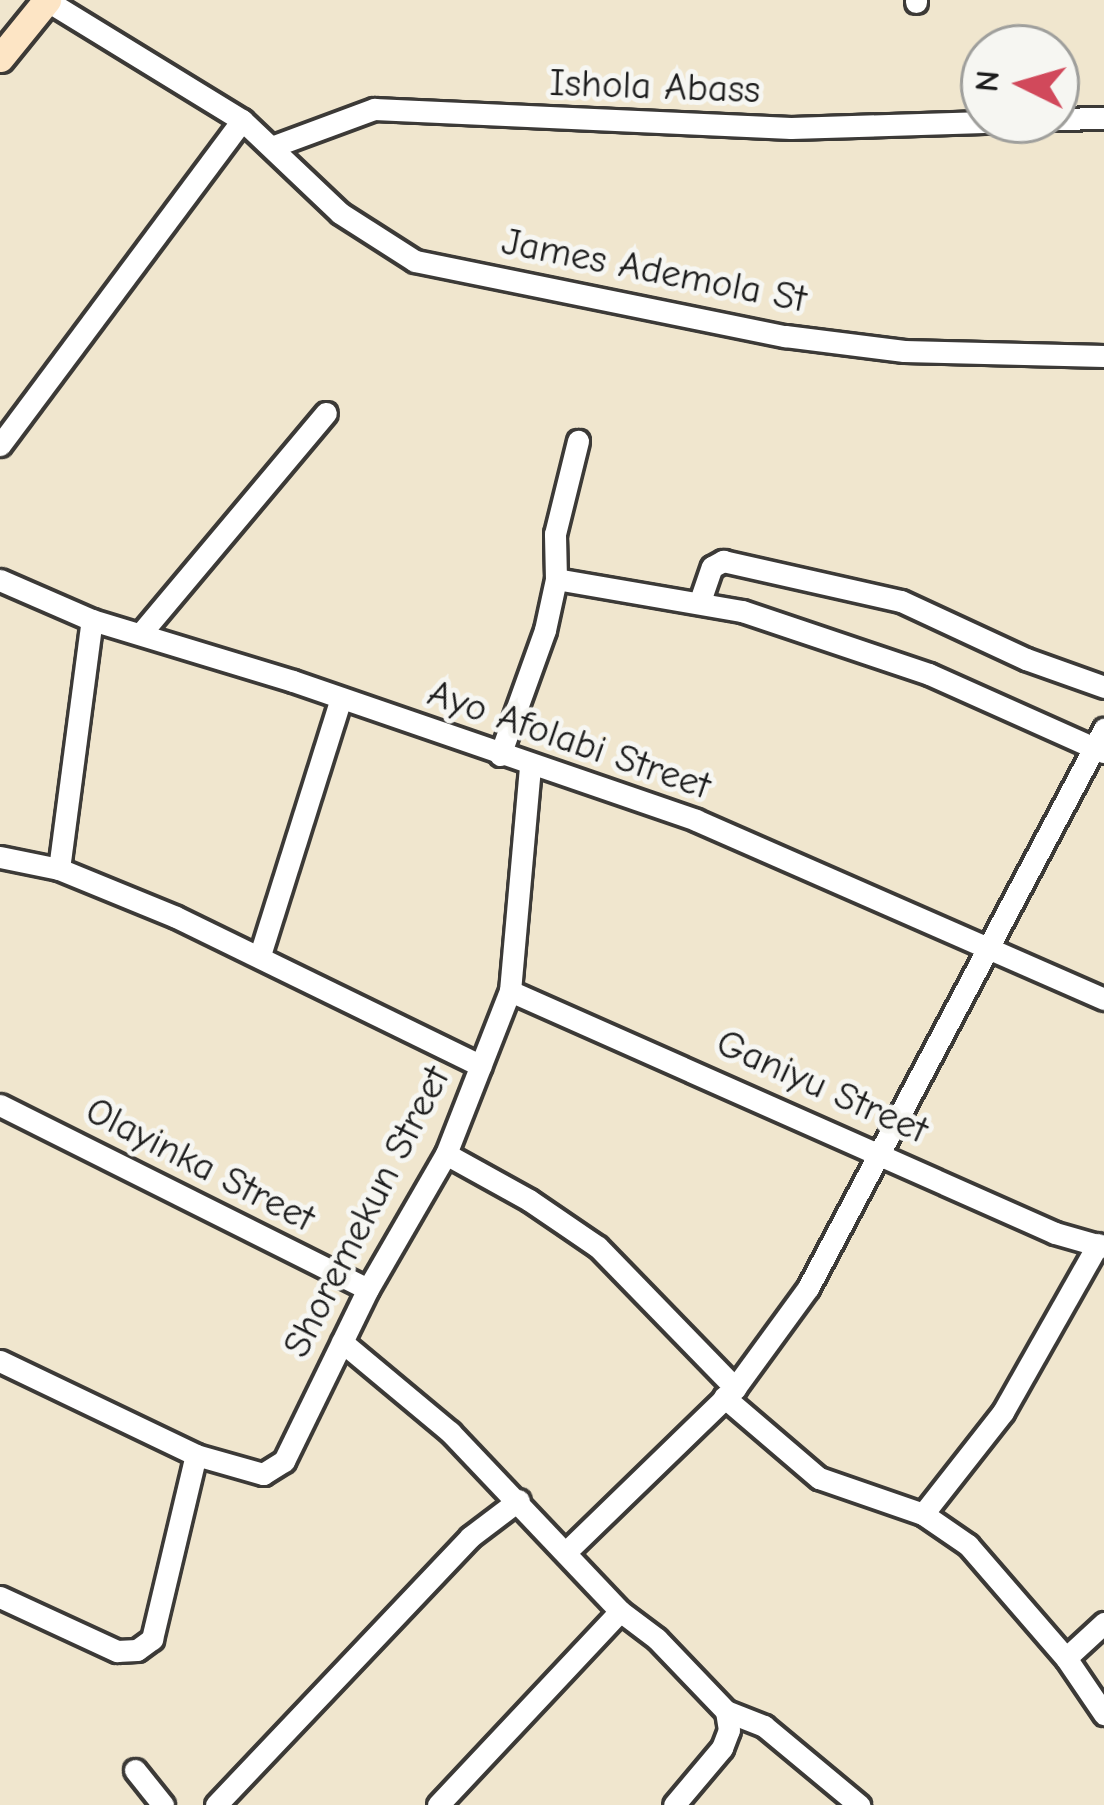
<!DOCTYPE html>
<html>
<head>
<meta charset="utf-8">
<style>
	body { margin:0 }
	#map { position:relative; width:1104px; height:1805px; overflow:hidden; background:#f0e6ce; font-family:"Comic Neue",sans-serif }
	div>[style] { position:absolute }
	.roads { filter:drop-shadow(3px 0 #3c3a37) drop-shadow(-3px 0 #3c3a37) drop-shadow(0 3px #3c3a37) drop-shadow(0 -3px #3c3a37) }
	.street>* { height:21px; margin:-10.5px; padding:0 10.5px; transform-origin:10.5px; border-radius:10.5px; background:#fff }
	.secondary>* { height:27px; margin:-13.5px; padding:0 13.5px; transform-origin:13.5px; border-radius:13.5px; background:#fde5c5 }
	span { translate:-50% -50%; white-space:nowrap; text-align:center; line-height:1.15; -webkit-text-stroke:10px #f6f6f2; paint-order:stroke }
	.street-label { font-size:39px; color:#1c1c1c }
	.north { position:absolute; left:960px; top:24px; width:120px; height:120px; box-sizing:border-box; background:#f6f6f2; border:3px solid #9f9f9c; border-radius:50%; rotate:275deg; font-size:33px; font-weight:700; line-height:48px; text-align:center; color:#1c1c1c }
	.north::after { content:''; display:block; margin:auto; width:42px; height:54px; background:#d1495b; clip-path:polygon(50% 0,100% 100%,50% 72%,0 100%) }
</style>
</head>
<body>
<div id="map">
	<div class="roads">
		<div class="street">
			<i style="left:46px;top:0;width:230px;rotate:31.5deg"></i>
			<i style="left:242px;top:120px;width:135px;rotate:43.5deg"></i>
			<i style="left:340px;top:213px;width:89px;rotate:32.6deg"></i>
			<i style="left:415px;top:261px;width:378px;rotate:11.5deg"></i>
			<i style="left:785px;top:336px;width:120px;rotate:7.2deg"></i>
			<i style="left:904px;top:351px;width:200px;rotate:1.4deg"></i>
			<i style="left:916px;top:0;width:2px;rotate:90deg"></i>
			<i style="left:1056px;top:119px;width:48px;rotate:-1.2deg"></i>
			<i style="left:274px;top:146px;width:107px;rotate:-20.3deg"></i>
			<i style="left:374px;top:109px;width:417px;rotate:2.6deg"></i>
			<i style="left:791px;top:128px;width:249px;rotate:-1.8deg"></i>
			<i style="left:0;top:445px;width:405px;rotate:-53.3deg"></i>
			<i style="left:556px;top:579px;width:189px;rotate:9.8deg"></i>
			<i style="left:742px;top:611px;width:197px;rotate:18.6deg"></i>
			<i style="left:929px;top:674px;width:191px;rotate:24.1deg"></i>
			<i style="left:0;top:580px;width:100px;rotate:23.5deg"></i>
			<i style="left:92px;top:620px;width:210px;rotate:16.9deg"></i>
			<i style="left:293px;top:681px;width:426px;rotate:19deg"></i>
			<i style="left:696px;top:820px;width:446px;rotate:23.7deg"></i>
			<i style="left:700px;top:601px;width:36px;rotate:-71deg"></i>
			<i style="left:712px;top:567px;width:13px;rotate:-29deg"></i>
			<i style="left:723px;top:561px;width:182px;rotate:12.7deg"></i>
			<i style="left:901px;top:601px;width:138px;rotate:24.9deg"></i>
			<i style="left:1026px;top:659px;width:83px;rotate:19.7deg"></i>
			<i style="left:142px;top:632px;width:286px;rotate:-50deg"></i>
			<i style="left:500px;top:755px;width:133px;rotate:-70.2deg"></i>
			<i style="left:545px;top:630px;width:52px;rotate:-77.8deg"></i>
			<i style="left:556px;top:579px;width:45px;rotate:-91.3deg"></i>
			<i style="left:555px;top:534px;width:96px;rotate:-76.1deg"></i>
			<i style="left:0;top:857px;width:60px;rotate:11.5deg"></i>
			<i style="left:59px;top:869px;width:126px;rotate:22.3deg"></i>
			<i style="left:176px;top:917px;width:339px;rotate:26deg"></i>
			<i style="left:59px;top:869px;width:251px;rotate:-82.5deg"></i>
			<i style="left:260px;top:955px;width:269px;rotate:-72.5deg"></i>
			<i style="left:510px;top:991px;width:596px;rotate:23.94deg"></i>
			<i style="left:1055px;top:1233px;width:51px;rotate:15.9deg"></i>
			<i style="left:0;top:1105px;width:411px;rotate:26.6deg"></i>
			<i style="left:446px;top:1154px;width:95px;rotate:29deg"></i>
			<i style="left:529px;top:1200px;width:83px;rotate:34.3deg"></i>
			<i style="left:598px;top:1247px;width:197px;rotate:45.8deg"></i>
			<i style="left:342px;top:1342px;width:141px;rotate:39.8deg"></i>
			<i style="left:450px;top:1432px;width:247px;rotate:46.5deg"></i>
			<i style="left:620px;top:1611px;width:46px;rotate:37.1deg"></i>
			<i style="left:657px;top:1639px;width:100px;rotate:46.2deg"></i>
			<i style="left:726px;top:1711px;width:41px;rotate:21.5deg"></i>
			<i style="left:764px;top:1726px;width:124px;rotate:39.7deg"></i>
			<i style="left:0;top:1361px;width:217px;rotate:25.6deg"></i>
			<i style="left:196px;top:1455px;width:70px;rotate:15.8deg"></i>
			<i style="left:263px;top:1474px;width:25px;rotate:-32deg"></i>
			<i style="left:284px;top:1461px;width:191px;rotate:-64deg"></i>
			<i style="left:368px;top:1289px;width:156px;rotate:-60deg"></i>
			<i style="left:446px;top:1154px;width:175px;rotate:-68.6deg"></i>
			<i style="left:510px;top:991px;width:226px;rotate:-84.9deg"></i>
			<i style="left:724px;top:1397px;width:125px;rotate:40.5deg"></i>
			<i style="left:819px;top:1478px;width:110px;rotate:19.1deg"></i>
			<i style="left:923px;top:1514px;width:55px;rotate:34.6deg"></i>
			<i style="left:968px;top:1545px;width:150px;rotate:49.1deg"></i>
			<i style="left:1066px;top:1658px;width:68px;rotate:55.8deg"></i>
			<i style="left:923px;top:1514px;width:130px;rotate:-51.9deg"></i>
			<i style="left:1003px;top:1412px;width:193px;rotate:-60.5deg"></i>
			<i style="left:567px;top:1551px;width:234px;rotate:-44.1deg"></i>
			<i style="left:735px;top:1388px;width:124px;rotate:-53.9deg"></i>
			<i style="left:808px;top:1288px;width:633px;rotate:-62.1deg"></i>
			<i style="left:0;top:1597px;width:129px;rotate:24.8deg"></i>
			<i style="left:117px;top:1651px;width:20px;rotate:-3deg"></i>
			<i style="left:137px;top:1650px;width:19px;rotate:-36deg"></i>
			<i style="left:152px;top:1639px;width:189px;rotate:-76.6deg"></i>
			<i style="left:1066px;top:1658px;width:52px;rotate:-42.6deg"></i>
			<i style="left:135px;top:1770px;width:45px;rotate:51.3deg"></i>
			<i style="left:216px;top:1805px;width:369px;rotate:-46.5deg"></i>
			<i style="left:470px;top:1537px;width:61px;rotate:-37.1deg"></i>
			<i style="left:438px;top:1805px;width:266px;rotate:-46.8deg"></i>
			<i style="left:674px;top:1805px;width:75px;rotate:-49.9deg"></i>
			<i style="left:722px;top:1748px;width:19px;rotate:-69deg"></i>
			<i style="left:729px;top:1730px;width:19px;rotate:-99deg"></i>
		</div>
		<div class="secondary">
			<i style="left:0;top:58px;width:75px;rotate:-51deg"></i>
		</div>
	</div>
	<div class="street-label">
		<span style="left:655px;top:87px;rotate:2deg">Ishola Abass</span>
		<span style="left:654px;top:271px;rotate:11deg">James Ademola St</span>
		<span style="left:569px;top:740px;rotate:19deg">Ayo Afolabi Street</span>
		<span style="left:822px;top:1087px;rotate:24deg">Ganiyu Street</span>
		<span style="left:200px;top:1165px;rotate:27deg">Olayinka Street</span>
		<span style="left:367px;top:1212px;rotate:-63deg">Shoremekun Street</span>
	</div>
	<div class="north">N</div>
</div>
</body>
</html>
